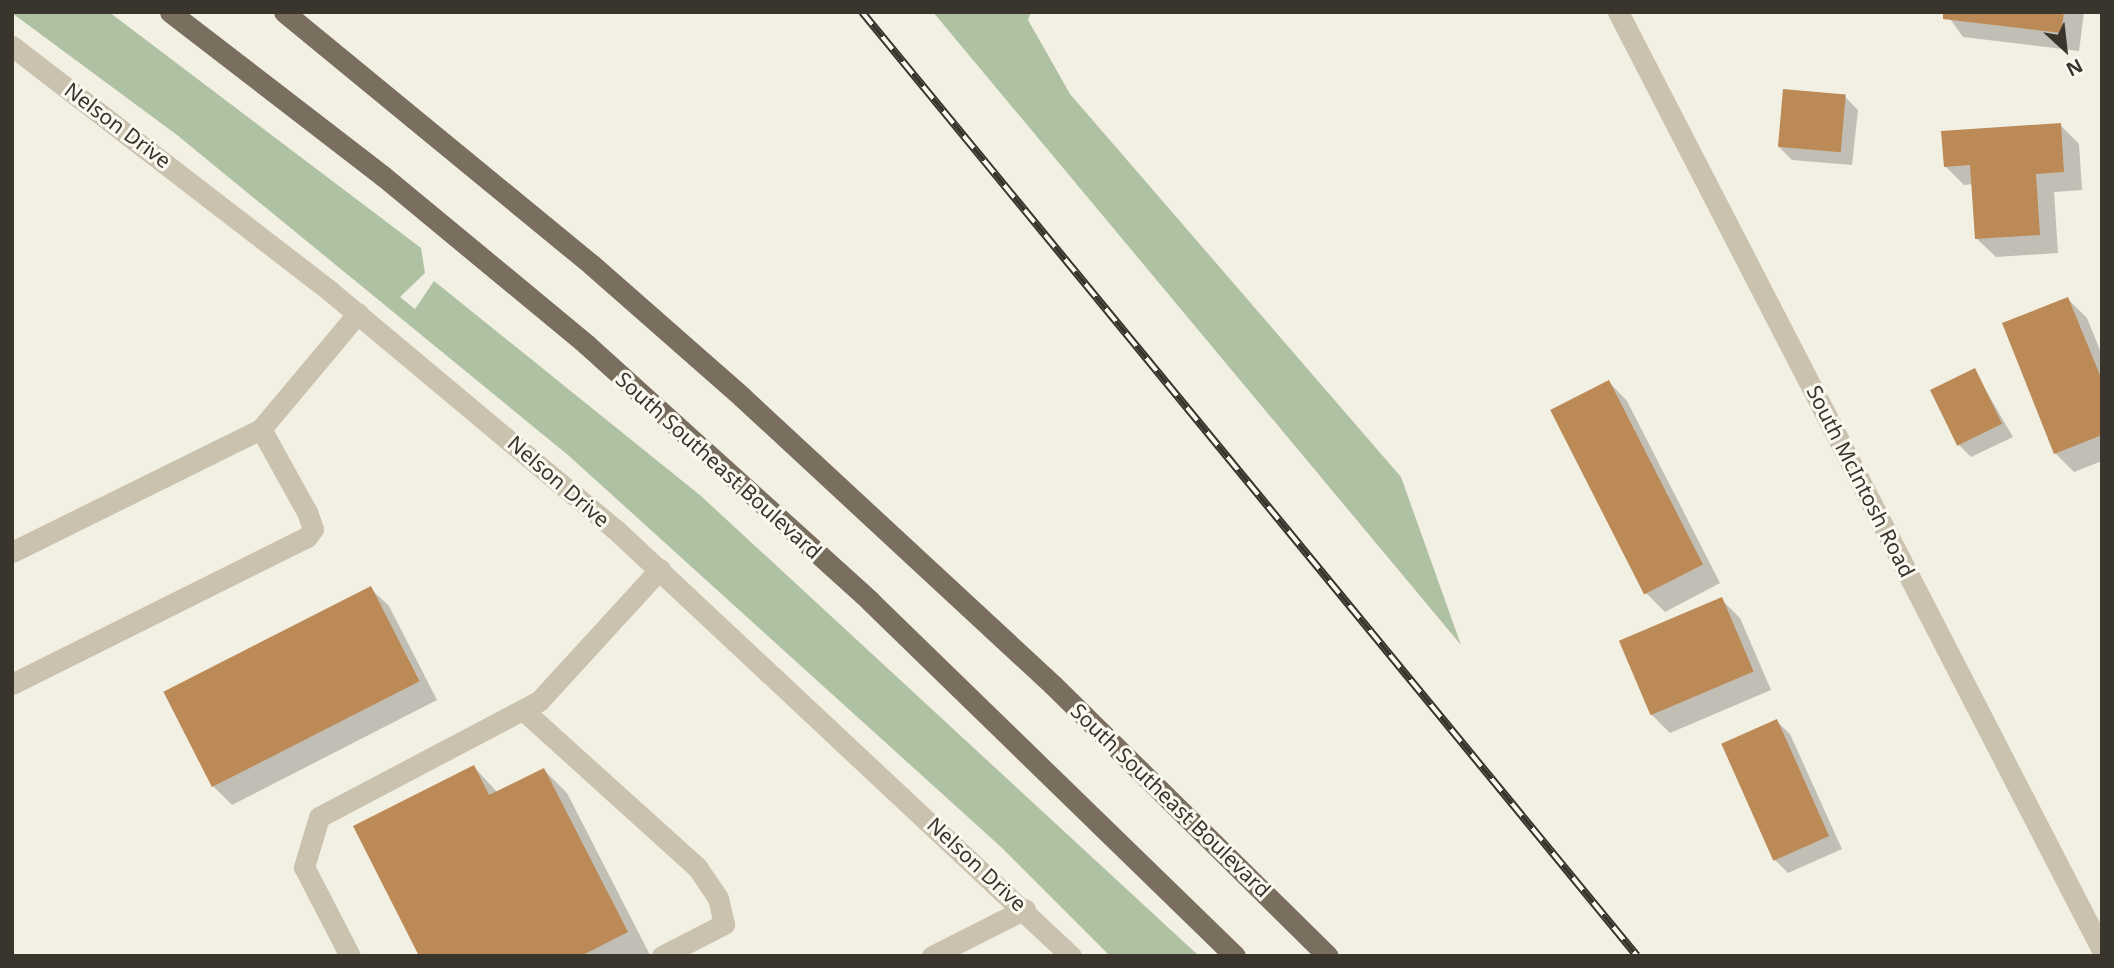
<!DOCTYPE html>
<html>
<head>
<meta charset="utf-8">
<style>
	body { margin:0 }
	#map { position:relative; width:2114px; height:968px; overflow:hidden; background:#f2efe3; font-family:"Noto Sans",sans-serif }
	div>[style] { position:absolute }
	.green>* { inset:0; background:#afc1a3 }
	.shadow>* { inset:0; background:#0003 }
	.building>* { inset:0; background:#bc8a57; transform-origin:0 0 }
	.lane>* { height:21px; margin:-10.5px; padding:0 10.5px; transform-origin:10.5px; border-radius:10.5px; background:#cac2af }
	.street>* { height:21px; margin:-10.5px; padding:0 10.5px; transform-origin:10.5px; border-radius:10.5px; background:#cac2af }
	.primary>* { height:21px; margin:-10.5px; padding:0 10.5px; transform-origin:10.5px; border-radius:10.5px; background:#7a6f5f }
	.rail>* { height:8px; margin-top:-4px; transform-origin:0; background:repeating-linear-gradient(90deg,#faf8ef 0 16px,#39342c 0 32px); box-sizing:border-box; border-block:2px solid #39342c }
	span { translate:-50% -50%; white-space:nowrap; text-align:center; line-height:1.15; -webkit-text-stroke:6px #faf8ef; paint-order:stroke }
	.street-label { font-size:21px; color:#39342c }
	.frame { position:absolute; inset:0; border:14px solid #39342c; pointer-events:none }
	.north { position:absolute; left:2030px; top:14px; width:70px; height:70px; -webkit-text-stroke:5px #faf8ef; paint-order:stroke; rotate:153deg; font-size:19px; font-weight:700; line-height:28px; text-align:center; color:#39342c }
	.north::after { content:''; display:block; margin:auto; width:24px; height:32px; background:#39342c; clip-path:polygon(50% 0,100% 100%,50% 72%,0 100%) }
</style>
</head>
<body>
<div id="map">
	<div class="green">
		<i style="clip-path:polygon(109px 12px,421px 248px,425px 273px,400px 297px,415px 309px,434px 281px,701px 496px,1199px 956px,1110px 956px,1001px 847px,568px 455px,177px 135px,12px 13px)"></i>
		<i style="clip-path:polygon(933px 12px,1031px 12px,1028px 20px,1070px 94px,1401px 477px,1461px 645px)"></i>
	</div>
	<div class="shadow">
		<i style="clip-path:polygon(1945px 12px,2084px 12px,2079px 51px,1963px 37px)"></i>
		<i style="clip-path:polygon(1845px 97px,1858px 110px,1852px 165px,1792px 160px,1779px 147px)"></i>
		<i style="clip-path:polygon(2060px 125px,2079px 144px,2082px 190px,2054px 192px,2058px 253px,1996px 257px,1977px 239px,1973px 184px,1964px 185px,1945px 166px)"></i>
		<i style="clip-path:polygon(2068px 299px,2087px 318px,2102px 355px,2102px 461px,2074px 472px,2055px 453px)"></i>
		<i style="clip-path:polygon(1974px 370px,2013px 437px,1971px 457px,1958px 444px)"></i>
		<i style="clip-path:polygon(1609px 382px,1627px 401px,1720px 583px,1665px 612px,1646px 593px)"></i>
		<i style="clip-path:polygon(370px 588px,389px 606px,437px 700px,232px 805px,213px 786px)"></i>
		<i style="clip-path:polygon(1721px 599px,1740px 618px,1771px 690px,1670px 733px,1651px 714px)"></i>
		<i style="clip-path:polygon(1776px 721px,1790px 734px,1842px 849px,1788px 873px,1775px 860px)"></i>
		<i style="clip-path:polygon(474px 767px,498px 793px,544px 770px,567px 793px,650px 955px,421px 956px)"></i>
	</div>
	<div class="building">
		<i style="clip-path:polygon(1943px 12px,2064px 12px,2061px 33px,1943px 19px)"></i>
		<i style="left:1783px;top:89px;width:63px;height:58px;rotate:5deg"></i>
		<i style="clip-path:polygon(2061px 123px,2064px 172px,2036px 174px,2040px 235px,1975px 239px,1970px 165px,1944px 167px,1941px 131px)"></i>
		<i style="clip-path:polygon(2068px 297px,2102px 380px,2102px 435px,2054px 454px,2002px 323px)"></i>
		<i style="left:1975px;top:368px;width:62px;height:50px;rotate:64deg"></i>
		<i style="left:1609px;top:380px;width:207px;height:66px;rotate:63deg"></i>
		<i style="left:371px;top:586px;width:107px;height:233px;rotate:63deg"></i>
		<i style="left:1722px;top:597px;width:81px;height:112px;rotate:67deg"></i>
		<i style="left:1777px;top:719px;width:128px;height:61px;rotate:66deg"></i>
		<i style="clip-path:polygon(474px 765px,489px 795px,544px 768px,628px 932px,581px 956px,419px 956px,353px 826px)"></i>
	</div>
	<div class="lane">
		<i style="left:12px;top:552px;width:278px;rotate:-26.3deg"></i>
		<i style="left:261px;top:429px;width:151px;rotate:-50.1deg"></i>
		<i style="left:12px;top:684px;width:330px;rotate:-26.5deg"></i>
		<i style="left:307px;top:537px;width:10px;rotate:-53deg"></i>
		<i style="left:313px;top:529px;width:18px;rotate:-109deg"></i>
		<i style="left:307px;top:512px;width:95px;rotate:-119deg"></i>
		<i style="left:523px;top:710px;width:234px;rotate:42.1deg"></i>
		<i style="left:697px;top:867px;width:37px;rotate:56deg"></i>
		<i style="left:718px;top:898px;width:27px;rotate:77deg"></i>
		<i style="left:724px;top:924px;width:70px;rotate:152.7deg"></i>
		<i style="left:350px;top:956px;width:100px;rotate:-117.3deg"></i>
		<i style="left:304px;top:867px;width:52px;rotate:-73.3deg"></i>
		<i style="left:319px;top:817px;width:249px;rotate:-27.8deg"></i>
		<i style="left:539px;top:701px;width:179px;rotate:-47.5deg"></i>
	</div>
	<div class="street">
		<i style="left:1618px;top:12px;width:1056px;rotate:62.71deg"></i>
		<i style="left:12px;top:46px;width:401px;rotate:37.6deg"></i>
		<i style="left:330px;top:291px;width:371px;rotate:39.9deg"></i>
		<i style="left:615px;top:529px;width:625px;rotate:43.12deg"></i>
		<i style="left:932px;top:956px;width:104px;rotate:-26.8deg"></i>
	</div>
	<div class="primary">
		<i style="left:170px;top:12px;width:269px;rotate:37.6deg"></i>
		<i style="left:383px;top:176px;width:264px;rotate:39.6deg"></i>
		<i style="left:586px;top:344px;width:383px;rotate:42.1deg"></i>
		<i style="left:870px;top:601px;width:509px;rotate:44.2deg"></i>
		<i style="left:284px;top:12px;width:399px;rotate:39.4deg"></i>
		<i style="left:592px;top:265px;width:200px;rotate:41.3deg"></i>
		<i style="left:742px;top:397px;width:424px;rotate:42.8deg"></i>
		<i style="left:1053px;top:685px;width:386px;rotate:44.6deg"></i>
	</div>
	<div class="rail">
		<i style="left:862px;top:12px;width:1221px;rotate:50.61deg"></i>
	</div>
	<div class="street-label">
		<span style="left:118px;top:125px;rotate:37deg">Nelson Drive</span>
		<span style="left:719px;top:465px;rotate:42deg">South Southeast Boulevard</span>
		<span style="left:559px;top:481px;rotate:41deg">Nelson Drive</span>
		<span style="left:1861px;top:481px;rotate:63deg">South McIntosh Road</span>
		<span style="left:1171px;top:800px;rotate:44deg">South Southeast Boulevard</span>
		<span style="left:977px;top:864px;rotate:43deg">Nelson Drive</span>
	</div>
	<div class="frame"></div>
	<div class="north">N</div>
</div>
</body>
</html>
